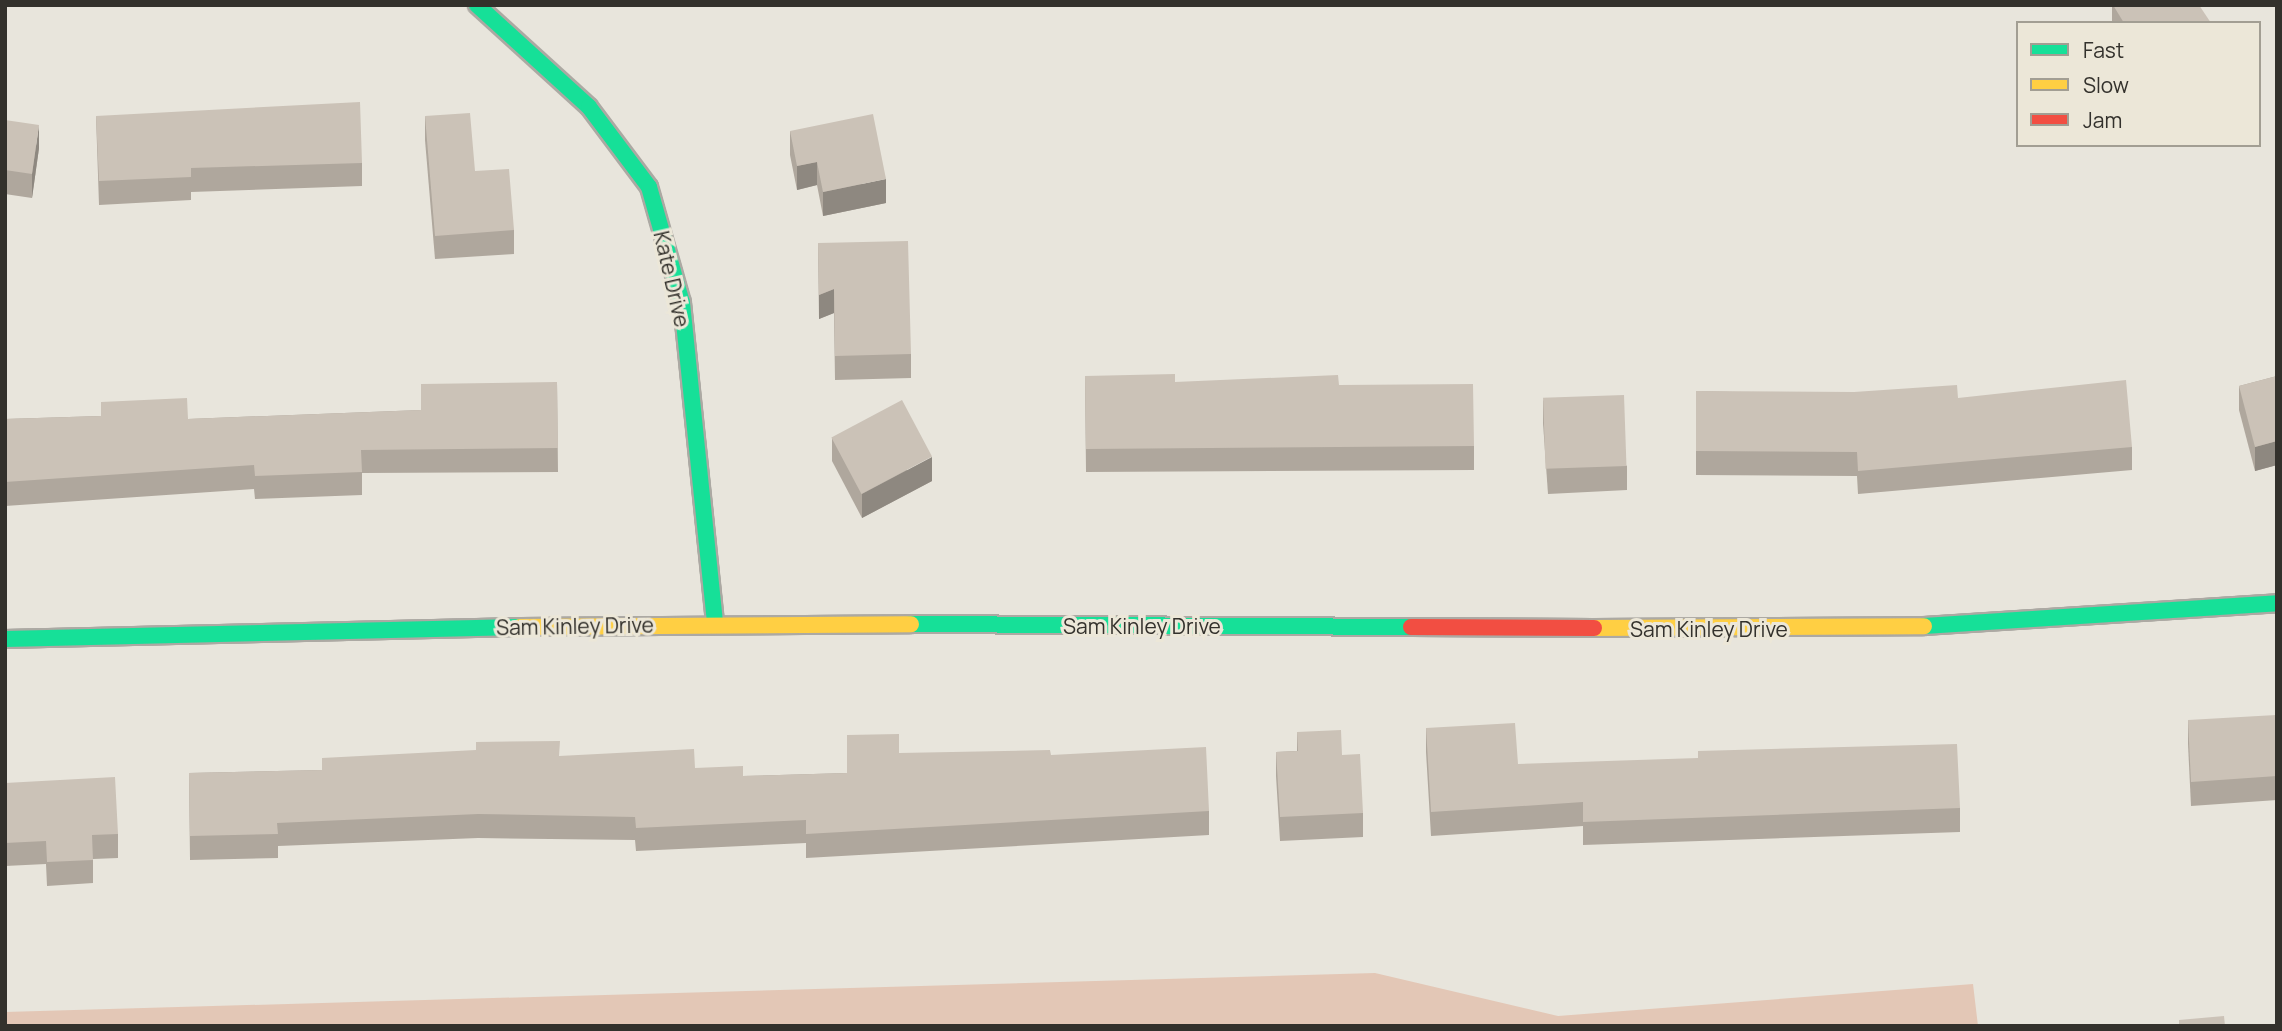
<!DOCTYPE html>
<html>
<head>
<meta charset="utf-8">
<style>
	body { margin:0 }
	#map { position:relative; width:2282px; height:1031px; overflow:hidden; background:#e8e5dc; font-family:Manrope,sans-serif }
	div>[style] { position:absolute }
	.green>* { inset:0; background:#e3c7b6 }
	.roads { filter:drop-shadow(2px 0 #aca9a3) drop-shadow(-2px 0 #aca9a3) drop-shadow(0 2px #aca9a3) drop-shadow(0 -2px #aca9a3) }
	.fast>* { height:16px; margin:-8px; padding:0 8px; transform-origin:8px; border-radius:8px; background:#16e098 }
	.slow>* { height:16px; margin:-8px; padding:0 8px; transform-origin:8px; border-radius:8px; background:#ffcf43 }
	.jam>* { height:16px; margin:-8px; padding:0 8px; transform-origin:8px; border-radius:8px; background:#f24e42 }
	.wall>* { inset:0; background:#afa79d }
	.shaded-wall>* { inset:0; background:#8e8880 }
	.building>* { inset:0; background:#cbc2b7; transform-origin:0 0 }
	span { translate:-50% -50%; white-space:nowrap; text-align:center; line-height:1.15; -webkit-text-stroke:6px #ece7d8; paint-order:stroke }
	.street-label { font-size:21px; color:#33312c }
	.frame { position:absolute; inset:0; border:7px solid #33312c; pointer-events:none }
	.legend { position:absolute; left:2016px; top:21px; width:245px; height:126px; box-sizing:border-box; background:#ece7d8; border:2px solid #a29e93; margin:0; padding:9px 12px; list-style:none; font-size:21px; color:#33312c }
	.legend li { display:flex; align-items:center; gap:14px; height:35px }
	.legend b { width:35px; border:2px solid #a29e93 }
</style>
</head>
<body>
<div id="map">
	<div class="green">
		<i style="clip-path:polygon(1375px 973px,1558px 1016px,1973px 984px,1978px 1026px,5px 1026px,5px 1012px)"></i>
	</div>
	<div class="roads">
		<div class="fast">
			<i style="left:477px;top:5px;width:151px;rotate:42.3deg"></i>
			<i style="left:589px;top:107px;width:100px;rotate:53.1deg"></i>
			<i style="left:649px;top:187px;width:121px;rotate:74.1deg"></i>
			<i style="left:682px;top:303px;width:322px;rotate:84.1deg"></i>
			<i style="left:911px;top:624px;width:500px;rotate:0.34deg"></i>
			<i style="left:1924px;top:626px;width:354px;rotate:-3.7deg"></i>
			<i style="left:5px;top:639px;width:515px;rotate:-1.33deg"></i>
		</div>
		<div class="slow">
			<i style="left:520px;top:627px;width:391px;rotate:-0.4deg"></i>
			<i style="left:1594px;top:628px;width:330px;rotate:-0.3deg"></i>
		</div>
		<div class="jam">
			<i style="left:1411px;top:627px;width:183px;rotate:0.3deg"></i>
		</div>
	</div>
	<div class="wall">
		<i style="clip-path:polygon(2112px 6px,2211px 23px,2112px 23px)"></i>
		<i style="clip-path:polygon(96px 116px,362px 163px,362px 186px,191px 192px,191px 200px,99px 205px)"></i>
		<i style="clip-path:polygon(425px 116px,475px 171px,514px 230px,514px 254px,435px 259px,425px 140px)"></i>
		<i style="clip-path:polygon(5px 120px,39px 148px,32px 198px,5px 194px)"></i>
		<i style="clip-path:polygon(790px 131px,886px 203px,823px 216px,817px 185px,797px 190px,790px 155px)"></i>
		<i style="clip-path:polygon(818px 243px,911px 354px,911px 378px,835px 380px,834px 313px,819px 319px)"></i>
		<i style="clip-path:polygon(1085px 376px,1175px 382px,1339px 385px,1474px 446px,1474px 470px,1086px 472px)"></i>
		<i style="clip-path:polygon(2277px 376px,2277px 465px,2255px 471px,2239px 410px,2239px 386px)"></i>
		<i style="clip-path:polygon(557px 382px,558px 472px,362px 473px,362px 495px,255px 499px,254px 489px,5px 506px,5px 419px,101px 416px,101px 402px,188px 419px,421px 410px)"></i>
		<i style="clip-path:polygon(1696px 391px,1958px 398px,2132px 447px,2132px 470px,1858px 494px,1857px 476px,1696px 475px)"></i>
		<i style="clip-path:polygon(1543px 400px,1627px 466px,1627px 490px,1548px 494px,1543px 423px)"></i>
		<i style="clip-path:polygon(832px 438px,932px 481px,862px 518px,832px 461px)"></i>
		<i style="clip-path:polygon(2188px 720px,2277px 733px,2277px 800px,2191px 806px,2188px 744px)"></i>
		<i style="clip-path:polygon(1426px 728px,1518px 764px,1960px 808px,1960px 832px,1583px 845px,1583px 826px,1431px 836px,1426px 752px)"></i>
		<i style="clip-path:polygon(1297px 732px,1342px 755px,1363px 813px,1363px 837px,1280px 841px,1276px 776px,1276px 752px,1297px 751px)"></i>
		<i style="clip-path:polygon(899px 753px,1051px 755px,1209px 811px,1209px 835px,806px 858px,806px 843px,636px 851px,635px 840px,478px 838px,278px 846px,278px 858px,190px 860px,189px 773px,322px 770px,560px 756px,695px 768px,743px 776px,847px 773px)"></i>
		<i style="clip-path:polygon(5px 783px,118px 834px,118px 858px,93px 859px,93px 883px,47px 886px,46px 864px,5px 866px)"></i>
	</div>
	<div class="shaded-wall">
		<i style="clip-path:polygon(39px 125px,39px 148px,32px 198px,32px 174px)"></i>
		<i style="clip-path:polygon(817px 162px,817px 185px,797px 190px,797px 166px)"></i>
		<i style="clip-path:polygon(886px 179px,886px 203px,823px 216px,823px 192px)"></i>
		<i style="clip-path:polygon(834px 289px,834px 313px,819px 319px,819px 295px)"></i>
		<i style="clip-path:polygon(2277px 441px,2277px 465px,2255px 471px,2255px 447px)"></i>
		<i style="clip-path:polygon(932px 457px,932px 481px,862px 518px,862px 494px)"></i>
	</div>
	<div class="building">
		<i style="clip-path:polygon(2113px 5px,2199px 5px,2211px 23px,2124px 23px)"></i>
		<i style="clip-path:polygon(360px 102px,362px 163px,191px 168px,191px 177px,99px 181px,96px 116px)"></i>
		<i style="clip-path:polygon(470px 113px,475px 171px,509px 169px,514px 230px,435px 236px,425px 116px)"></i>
		<i style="clip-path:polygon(873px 114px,886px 179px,823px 192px,817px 162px,797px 166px,790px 131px)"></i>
		<i style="clip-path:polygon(5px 120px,39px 125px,32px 174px,5px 170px)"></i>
		<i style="clip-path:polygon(908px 241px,911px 354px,835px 356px,834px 289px,819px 295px,818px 243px)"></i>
		<i style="clip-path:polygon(1175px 374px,1175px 382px,1338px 375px,1339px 385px,1473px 384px,1474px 446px,1086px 449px,1085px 376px)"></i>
		<i style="clip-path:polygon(2277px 376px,2277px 441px,2255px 447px,2239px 386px)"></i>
		<i style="clip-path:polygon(2126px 380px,2132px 447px,1858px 471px,1857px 452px,1696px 451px,1696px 391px,1854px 392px,1957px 385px,1958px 398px)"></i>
		<i style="clip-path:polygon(557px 382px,558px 448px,361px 450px,362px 472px,255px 476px,254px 465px,5px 482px,5px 419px,101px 416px,101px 402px,187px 398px,188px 419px,421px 410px,421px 384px)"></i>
		<i style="left:1624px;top:395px;width:71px;height:81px;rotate:88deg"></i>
		<i style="left:902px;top:400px;width:64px;height:80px;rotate:62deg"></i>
		<i style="clip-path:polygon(2276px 715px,2277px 733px,2277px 776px,2191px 782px,2188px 720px)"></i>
		<i style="clip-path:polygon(1515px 723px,1518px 764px,1698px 758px,1698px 751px,1957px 744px,1960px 808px,1583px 822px,1583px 802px,1431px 812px,1426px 728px)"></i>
		<i style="clip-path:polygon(1341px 730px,1342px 755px,1360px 754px,1363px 813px,1280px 817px,1276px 752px,1298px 751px,1297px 732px)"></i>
		<i style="clip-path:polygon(899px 734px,899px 753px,1050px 750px,1051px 755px,1206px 747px,1209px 811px,806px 834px,806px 820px,636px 828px,635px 817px,478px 814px,277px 823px,278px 834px,190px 836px,189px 773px,322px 770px,322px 758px,476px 750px,476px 742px,560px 741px,559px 756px,694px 749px,695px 768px,743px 766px,743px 776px,847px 773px,847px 735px)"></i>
		<i style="clip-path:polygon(115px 777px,118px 834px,92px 835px,93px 860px,47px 862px,46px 841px,5px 843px,5px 783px)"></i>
		<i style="clip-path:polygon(2224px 1016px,2225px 1026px,2179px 1026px,2179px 1020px)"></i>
	</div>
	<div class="street-label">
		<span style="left:672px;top:279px;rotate:77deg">Kate Drive</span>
		<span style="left:575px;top:626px;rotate:-1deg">Sam Kinley Drive</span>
		<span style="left:1142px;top:626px">Sam Kinley Drive</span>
		<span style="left:1709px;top:629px">Sam Kinley Drive</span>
	</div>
	<div class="frame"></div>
	<ul class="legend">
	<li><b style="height:9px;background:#16e098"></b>Fast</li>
	<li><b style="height:9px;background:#ffcf43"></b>Slow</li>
	<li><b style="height:9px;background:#f24e42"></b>Jam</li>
	</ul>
</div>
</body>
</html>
